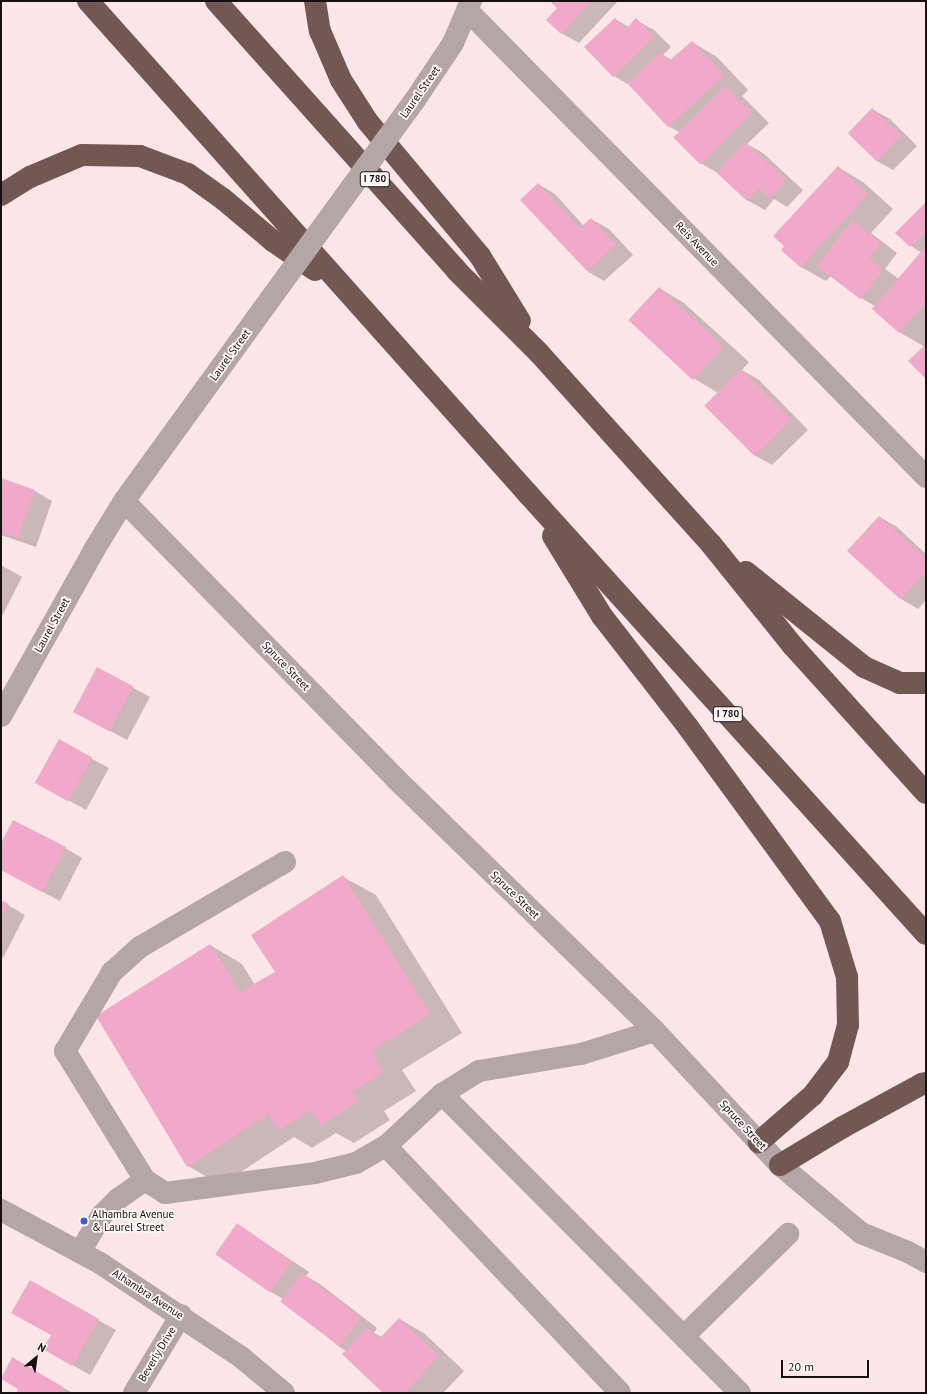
<!DOCTYPE html>
<html>
<head>
<meta charset="utf-8">
<style>
	body { margin:0 }
	#map { position:relative; width:927px; height:1394px; overflow:hidden; background:#fee5e7; font-family:"PT Sans",sans-serif }
	div>[style] { position:absolute }
	.shadow>* { inset:0; background:#0003 }
	.building>* { inset:0; background:#f1a9c9; transform-origin:0 0 }
	.minor>* { height:22px; margin:-11px; padding:0 11px; transform-origin:11px; border-radius:11px; background:#b3a6a4 }
	.highway>* { height:22px; margin:-11px; padding:0 11px; transform-origin:11px; border-radius:11px; background:#715852 }
	.minor-bridge>* { height:22px; margin:-11px; padding:0 11px; transform-origin:11px; border-radius:11px; background:#b3a6a4 }
	.dots>* { width:11px; height:11px; translate:-50% -50%; box-sizing:border-box; border:2px solid #fef8f8; border-radius:50% }
	span { translate:-50% -50%; white-space:nowrap; text-align:center; line-height:1.15; -webkit-text-stroke:3.5px #fef8f8; paint-order:stroke }
	.shield-label span { padding:1px 3px; background:#fef8f8; border:1px solid; border-radius:3px; -webkit-text-stroke-width:0 }
	.shield-label { font-size:10px; color:#190f10; font-weight:700 }
	.street-label { font-size:11px; color:#190f10 }
	.poi-label { font-size:11px; color:#190f10 }
	.left { translate:0 -50%; text-align:left }
	.frame { position:absolute; inset:0; border:2px solid #190f10; pointer-events:none }
	.north { position:absolute; left:16px; top:1338px; width:40px; height:40px; -webkit-text-stroke:3px #fef8f8; paint-order:stroke; rotate:29deg; font-size:11px; font-weight:700; line-height:16px; text-align:center; color:#190f10 }
	.north::after { content:''; display:block; margin:auto; width:14px; height:18px; background:#190f10; clip-path:polygon(50% 0,100% 100%,50% 72%,0 100%) }
	.scale { position:absolute; left:781px; top:1360px; width:88px; height:18px; box-sizing:border-box; border:2px solid #190f10; border-top:0; padding-left:5px; font-size:12px; line-height:14px; white-space:nowrap; color:#190f10; -webkit-text-stroke:3px #fef8f8; paint-order:stroke }
</style>
</head>
<body>
<div id="map">
	<div class="shadow">
		<i style="clip-path:polygon(552px 1px,618px 1px,579px 43px,561px 33px,559px 8px)"></i>
		<i style="clip-path:polygon(615px 19px,629px 27px,636px 20px,654px 30px,671px 47px,663px 55px,672px 60px,692px 42px,717px 57px,748px 90px,742px 96px,769px 123px,747px 144px,763px 153px,803px 190px,787px 207px,774px 199px,765px 210px,747px 200px,718px 173px,700px 163px,679px 132px,668px 126px,631px 86px,614px 76px)"></i>
		<i style="clip-path:polygon(872px 109px,890px 119px,917px 146px,893px 170px,875px 160px)"></i>
		<i style="clip-path:polygon(838px 167px,863px 182px,893px 209px,871px 233px,897px 253px,885px 269px,899px 279px,922px 253px,911px 246px,897px 233px,926px 203px,926px 378px,925px 347px,899px 332px,875px 306px,861px 298px,831px 276px,826px 281px,801px 267px,782px 250px)"></i>
		<i style="clip-path:polygon(538px 184px,555px 194px,584px 226px,591px 219px,609px 229px,633px 255px,604px 281px,587px 271px)"></i>
		<i style="clip-path:polygon(659px 288px,684px 303px,749px 362px,742px 370px,759px 380px,808px 430px,772px 465px,754px 455px,706px 405px,718px 393px,695px 379px,630px 320px)"></i>
		<i style="clip-path:polygon(1px 479px,35px 491px,52px 501px,36px 547px,1px 535px)"></i>
		<i style="clip-path:polygon(880px 517px,897px 527px,926px 554px,926px 600px,918px 609px,901px 599px,848px 551px)"></i>
		<i style="clip-path:polygon(1px 565px,22px 577px,1px 618px)"></i>
		<i style="clip-path:polygon(98px 669px,150px 697px,127px 740px,92px 721px)"></i>
		<i style="clip-path:polygon(59px 741px,109px 768px,86px 810px,54px 792px)"></i>
		<i style="clip-path:polygon(1px 845px,65px 848px,82px 858px,60px 901px,1px 870px)"></i>
		<i style="clip-path:polygon(343px 877px,376px 895px,462px 1033px,402px 1070px,416px 1091px,384px 1111px,390px 1120px,354px 1143px,336px 1133px,312px 1148px,294px 1137px,221px 1185px,188px 1166px,210px 945px,242px 964px,255px 985px,276px 972px)"></i>
		<i style="clip-path:polygon(1px 901px,25px 915px,3px 958px,1px 957px)"></i>
		<i style="clip-path:polygon(237px 1224px,309px 1272px,306px 1276px,320px 1284px,377px 1328px,374px 1333px,382px 1337px,400px 1319px,425px 1334px,464px 1371px,443px 1393px,385px 1393px,346px 1351px,338px 1346px,283px 1299px,271px 1292px)"></i>
		<i style="clip-path:polygon(30px 1282px,116px 1330px,90px 1375px,44px 1349px,52px 1335px)"></i>
		<i style="clip-path:polygon(13px 1359px,73px 1393px,17px 1393px,20px 1388px)"></i>
	</div>
	<div class="building">
		<i style="clip-path:polygon(550px 1px,591px 1px,561px 34px,546px 20px,557px 8px)"></i>
		<i style="clip-path:polygon(615px 18px,626px 29px,636px 18px,654px 37px,613px 77px,584px 47px)"></i>
		<i style="clip-path:polygon(692px 41px,724px 75px,668px 127px,628px 84px,661px 52px,669px 61px)"></i>
		<i style="left:725px;top:86px;width:38px;height:73px;rotate:45deg"></i>
		<i style="left:872px;top:108px;width:40px;height:35px;rotate:44deg"></i>
		<i style="clip-path:polygon(745px 142px,786px 180px,770px 198px,759px 188px,747px 201px,717px 173px)"></i>
		<i style="clip-path:polygon(838px 166px,868px 194px,800px 267px,781px 250px,784px 246px,773px 236px)"></i>
		<i style="clip-path:polygon(538px 183px,580px 228px,591px 218px,616px 244px,587px 271px,520px 200px)"></i>
		<i style="clip-path:polygon(926px 202px,926px 231px,910px 247px,895px 233px)"></i>
		<i style="clip-path:polygon(852px 220px,881px 242px,869px 258px,883px 270px,860px 299px,817px 266px)"></i>
		<i style="clip-path:polygon(926px 246px,926px 302px,899px 333px,872px 309px)"></i>
		<i style="left:659px;top:287px;width:88px;height:45px;rotate:43deg"></i>
		<i style="clip-path:polygon(926px 344px,926px 379px,908px 361px)"></i>
		<i style="left:741px;top:369px;width:71px;height:52px;rotate:45deg"></i>
		<i style="clip-path:polygon(1px 478px,35px 490px,18px 538px,1px 532px)"></i>
		<i style="clip-path:polygon(879px 516px,926px 559px,926px 571px,900px 599px,847px 551px)"></i>
		<i style="left:97px;top:667px;width:41px;height:51px;rotate:28deg"></i>
		<i style="left:59px;top:739px;width:38px;height:50px;rotate:29deg"></i>
		<i style="clip-path:polygon(13px 820px,66px 847px,42px 892px,1px 870px,1px 843px)"></i>
		<i style="clip-path:polygon(343px 875px,430px 1014px,371px 1051px,384px 1072px,352px 1092px,358px 1101px,321px 1125px,311px 1110px,279px 1130px,269px 1114px,187px 1167px,96px 1016px,210px 944px,240px 992px,275px 972px,251px 935px)"></i>
		<i style="clip-path:polygon(1px 900px,9px 904px,1px 919px)"></i>
		<i style="left:237px;top:1223px;width:67px;height:38px;rotate:35deg"></i>
		<i style="left:302px;top:1273px;width:74px;height:36px;rotate:37deg"></i>
		<i style="clip-path:polygon(30px 1280px,99px 1319px,72px 1366px,43px 1349px,51px 1335px,11px 1313px)"></i>
		<i style="clip-path:polygon(399px 1318px,439px 1356px,404px 1393px,383px 1393px,342px 1354px,367px 1328px,379px 1339px)"></i>
		<i style="clip-path:polygon(12px 1357px,63px 1387px,60px 1393px,16px 1393px,18px 1389px,1px 1379px)"></i>
	</div>
	<div class="minor">
		<i style="left:467px;top:10px;width:655px;rotate:45.49deg"></i>
		<i style="left:415px;top:100px;width:69px;rotate:-56.3deg"></i>
		<i style="left:453px;top:43px;width:46px;rotate:-66.8deg"></i>
		<i style="left:124px;top:501px;width:389px;rotate:45.6deg"></i>
		<i style="left:396px;top:779px;width:361px;rotate:44.2deg"></i>
		<i style="left:655px;top:1031px;width:183px;rotate:47deg"></i>
		<i style="left:780px;top:1165px;width:106px;rotate:40deg"></i>
		<i style="left:861px;top:1233px;width:51px;rotate:22deg"></i>
		<i style="left:908px;top:1252px;width:21px;rotate:29deg"></i>
		<i style="left:1px;top:716px;width:190px;rotate:-60.7deg"></i>
		<i style="left:94px;top:550px;width:57px;rotate:-58.5deg"></i>
		<i style="left:124px;top:501px;width:223px;rotate:-54.1deg"></i>
		<i style="left:285px;top:862px;width:168px;rotate:149.6deg"></i>
		<i style="left:140px;top:947px;width:38px;rotate:138deg"></i>
		<i style="left:112px;top:972px;width:92px;rotate:120.7deg"></i>
		<i style="left:65px;top:1051px;width:152px;rotate:58.2deg"></i>
		<i style="left:145px;top:1180px;width:24px;rotate:33deg"></i>
		<i style="left:165px;top:1193px;width:151px;rotate:-7.6deg"></i>
		<i style="left:315px;top:1173px;width:42px;rotate:-13.7deg"></i>
		<i style="left:356px;top:1163px;width:34px;rotate:-30deg"></i>
		<i style="left:386px;top:1146px;width:76px;rotate:-42.9deg"></i>
		<i style="left:442px;top:1094px;width:44px;rotate:-31.9deg"></i>
		<i style="left:479px;top:1071px;width:103px;rotate:-9.5deg"></i>
		<i style="left:581px;top:1054px;width:77px;rotate:-17.3deg"></i>
		<i style="left:442px;top:1094px;width:422px;rotate:45.1deg"></i>
		<i style="left:386px;top:1146px;width:340px;rotate:46.5deg"></i>
		<i style="left:1px;top:1210px;width:112px;rotate:28.2deg"></i>
		<i style="left:100px;top:1263px;width:169px;rotate:33.7deg"></i>
		<i style="left:241px;top:1357px;width:56px;rotate:39.9deg"></i>
		<i style="left:80px;top:1252px;width:43px;rotate:-59.3deg"></i>
		<i style="left:102px;top:1215px;width:23px;rotate:-45deg"></i>
		<i style="left:118px;top:1199px;width:33px;rotate:-35deg"></i>
		<i style="left:684px;top:1336px;width:146px;rotate:-44.4deg"></i>
		<i style="left:134px;top:1393px;width:91px;rotate:-58.9deg"></i>
	</div>
	<div class="highway">
		<i style="left:88px;top:1px;width:661px;rotate:48.25deg"></i>
		<i style="left:528px;top:494px;width:593px;rotate:47.87deg"></i>
		<i style="left:216px;top:1px;width:362px;rotate:48.2deg"></i>
		<i style="left:457px;top:271px;width:116px;rotate:45deg"></i>
		<i style="left:539px;top:353px;width:257px;rotate:48deg"></i>
		<i style="left:711px;top:544px;width:131px;rotate:51.2deg"></i>
		<i style="left:793px;top:646px;width:198px;rotate:47.9deg"></i>
		<i style="left:315px;top:1px;width:30px;rotate:81deg"></i>
		<i style="left:320px;top:31px;width:53px;rotate:66.8deg"></i>
		<i style="left:341px;top:80px;width:50px;rotate:57.3deg"></i>
		<i style="left:368px;top:122px;width:175px;rotate:50.1deg"></i>
		<i style="left:480px;top:256px;width:76px;rotate:58.4deg"></i>
		<i style="left:1px;top:195px;width:34px;rotate:-32deg"></i>
		<i style="left:30px;top:177px;width:56px;rotate:-22.9deg"></i>
		<i style="left:82px;top:155px;width:58px;rotate:1deg"></i>
		<i style="left:140px;top:156px;width:51px;rotate:20.6deg"></i>
		<i style="left:188px;top:174px;width:43px;rotate:35.5deg"></i>
		<i style="left:223px;top:199px;width:65px;rotate:40deg"></i>
		<i style="left:273px;top:241px;width:51px;rotate:34.6deg"></i>
		<i style="left:553px;top:536px;width:94px;rotate:58.5deg"></i>
		<i style="left:602px;top:616px;width:140px;rotate:52.2deg"></i>
		<i style="left:688px;top:727px;width:240px;rotate:53.8deg"></i>
		<i style="left:830px;top:921px;width:59px;rotate:73.1deg"></i>
		<i style="left:847px;top:977px;width:48px;rotate:88.8deg"></i>
		<i style="left:848px;top:1025px;width:38px;rotate:105deg"></i>
		<i style="left:838px;top:1062px;width:41px;rotate:127.1deg"></i>
		<i style="left:813px;top:1095px;width:72px;rotate:139deg"></i>
		<i style="left:746px;top:572px;width:151px;rotate:38.8deg"></i>
		<i style="left:864px;top:667px;width:39px;rotate:24deg"></i>
		<i style="left:900px;top:683px;width:26px"></i>
		<i style="left:780px;top:1165px;width:74px;rotate:-31.1deg"></i>
		<i style="left:843px;top:1127px;width:90px;rotate:-28.6deg"></i>
		<i style="left:922px;top:1084px;width:4px;rotate:-14deg"></i>
	</div>
	<div class="minor-bridge">
		<i style="left:255px;top:320px;width:272px;rotate:-54deg"></i>
	</div>
	<div class="dots">
		<i style="left:84px;top:1221px;background:#4458cc"></i>
	</div>
	<div class="shield-label">
		<span style="left:375px;top:179px">I 780</span>
		<span style="left:728px;top:714px">I 780</span>
	</div>
	<div class="street-label">
		<span style="left:420px;top:92px;rotate:-55deg">Laurel Street</span>
		<span style="left:697px;top:244px;rotate:46deg">Reis Avenue</span>
		<span style="left:230px;top:355px;rotate:-54deg">Laurel Street</span>
		<span style="left:52px;top:625px;rotate:-61deg">Laurel Street</span>
		<span style="left:286px;top:666px;rotate:46deg">Spruce Street</span>
		<span style="left:515px;top:895px;rotate:44deg">Spruce Street</span>
		<span style="left:743px;top:1125px;rotate:47deg">Spruce Street</span>
		<span style="left:148px;top:1294px;rotate:33deg">Alhambra Avenue</span>
		<span style="left:157px;top:1354px;rotate:-59deg">Beverly Drive</span>
	</div>
	<div class="poi-label">
		<span class="left" style="left:92px;top:1221px">Alhambra Avenue<br>&amp; Laurel Street</span>
	</div>
	<div class="frame"></div>
	<div class="north">N</div>
	<div class="scale">20 m</div>
</div>
</body>
</html>
